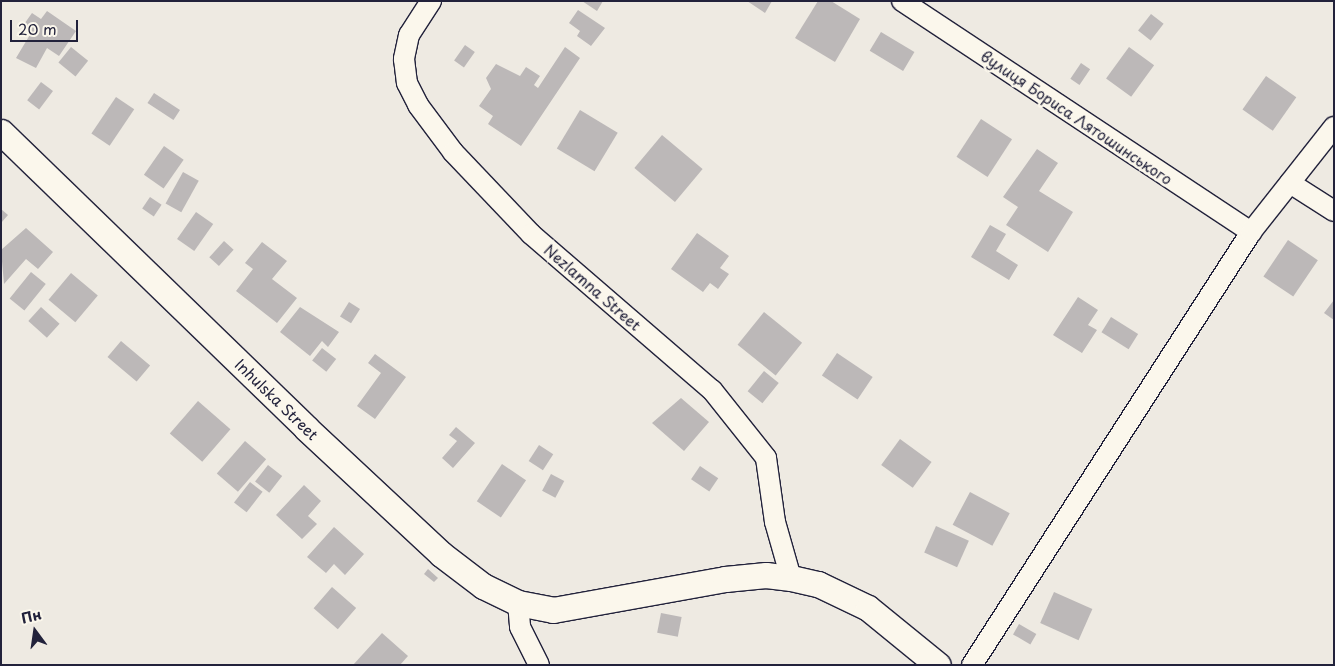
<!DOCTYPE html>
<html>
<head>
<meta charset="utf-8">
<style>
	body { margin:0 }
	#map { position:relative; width:1335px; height:666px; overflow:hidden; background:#eeeae2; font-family:"Playpen Sans",sans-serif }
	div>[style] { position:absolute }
	.building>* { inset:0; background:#bcb8b8; transform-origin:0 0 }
	.roads { filter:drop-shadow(1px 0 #22223b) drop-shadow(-1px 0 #22223b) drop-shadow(0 1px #22223b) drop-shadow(0 -1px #22223b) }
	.minor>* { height:20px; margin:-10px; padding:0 10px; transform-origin:10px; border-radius:10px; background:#fbf7ec }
	.tertiary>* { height:25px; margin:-12.5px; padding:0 12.5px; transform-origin:12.5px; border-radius:12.5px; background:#fbf7ec }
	span { translate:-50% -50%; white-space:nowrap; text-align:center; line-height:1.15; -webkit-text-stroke:5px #fbf7ec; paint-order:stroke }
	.street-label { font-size:15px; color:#22223b }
	.frame { position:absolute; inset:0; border:2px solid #22223b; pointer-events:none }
	.north { position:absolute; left:10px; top:606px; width:50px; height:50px; -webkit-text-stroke:4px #fbf7ec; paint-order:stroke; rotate:346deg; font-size:14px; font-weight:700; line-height:20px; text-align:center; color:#22223b }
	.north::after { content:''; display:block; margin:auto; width:18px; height:22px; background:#22223b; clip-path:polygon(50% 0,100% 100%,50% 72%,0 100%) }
	.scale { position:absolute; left:10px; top:20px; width:68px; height:22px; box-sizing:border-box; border:2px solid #22223b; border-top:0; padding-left:6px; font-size:15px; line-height:18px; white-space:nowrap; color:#22223b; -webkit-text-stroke:4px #fbf7ec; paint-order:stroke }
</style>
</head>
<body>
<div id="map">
	<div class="building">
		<i style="clip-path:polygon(582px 1px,603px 1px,597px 11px)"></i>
		<i style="clip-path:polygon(747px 1px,772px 1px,765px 13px)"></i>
		<i style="clip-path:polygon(818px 1px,831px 1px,860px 19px,835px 62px,795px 38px)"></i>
		<i style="clip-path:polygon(578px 10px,605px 28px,591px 46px,577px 36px,580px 31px,569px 23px)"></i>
		<i style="clip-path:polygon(47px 11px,76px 31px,59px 56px,47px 48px,36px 68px,16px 58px,31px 33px,22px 27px,32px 13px,41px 19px)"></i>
		<i style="left:1151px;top:14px;width:16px;height:21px;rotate:38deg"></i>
		<i style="left:881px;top:32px;width:39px;height:22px;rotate:31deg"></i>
		<i style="left:465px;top:45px;width:12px;height:19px;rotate:35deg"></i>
		<i style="left:71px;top:47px;width:22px;height:20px;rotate:39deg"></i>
		<i style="clip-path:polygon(565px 47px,580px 58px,521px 146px,488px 124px,493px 116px,479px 106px,491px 89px,486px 78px,496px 64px,520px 76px,526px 67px,540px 76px,534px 85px,538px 88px)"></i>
		<i style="left:1129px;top:47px;width:31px;height:39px;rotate:36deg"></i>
		<i style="left:1081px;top:63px;width:11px;height:19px;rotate:34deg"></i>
		<i style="left:1266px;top:76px;width:37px;height:41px;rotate:35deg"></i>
		<i style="left:41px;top:82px;width:15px;height:23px;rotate:37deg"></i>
		<i style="left:154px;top:93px;width:31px;height:12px;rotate:33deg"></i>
		<i style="left:116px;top:97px;width:22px;height:44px;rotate:34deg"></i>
		<i style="left:580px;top:110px;width:44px;height:45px;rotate:31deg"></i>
		<i style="left:981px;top:119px;width:37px;height:45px;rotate:33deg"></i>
		<i style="left:662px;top:135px;width:53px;height:43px;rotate:40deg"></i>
		<i style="left:164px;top:146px;width:24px;height:35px;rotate:35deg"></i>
		<i style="clip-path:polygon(1037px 149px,1058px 163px,1039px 191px,1073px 212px,1048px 252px,1006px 225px,1018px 207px,1003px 197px)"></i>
		<i style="left:183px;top:172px;width:18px;height:36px;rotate:29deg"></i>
		<i style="left:150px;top:197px;width:14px;height:14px;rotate:34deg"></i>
		<i style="clip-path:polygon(1px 209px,8px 215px,1px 223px)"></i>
		<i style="left:196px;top:212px;width:21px;height:33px;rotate:35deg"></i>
		<i style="clip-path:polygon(990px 225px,1006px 234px,996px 251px,1018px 265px,1009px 280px,971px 257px)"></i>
		<i style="clip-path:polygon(26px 228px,53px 252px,38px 269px,26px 259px,4px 284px,1px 250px)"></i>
		<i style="clip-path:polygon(697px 233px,729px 256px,720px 268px,729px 274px,718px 289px,710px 283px,703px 292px,671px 269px)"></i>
		<i style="left:1288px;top:240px;width:36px;height:44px;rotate:34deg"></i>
		<i style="left:224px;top:241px;width:13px;height:22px;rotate:42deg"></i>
		<i style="clip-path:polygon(262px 242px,287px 261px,272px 279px,297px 298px,277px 323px,236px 291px,253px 269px,245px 263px)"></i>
		<i style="left:31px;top:272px;width:19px;height:34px;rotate:39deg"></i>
		<i style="left:71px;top:273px;width:35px;height:35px;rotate:40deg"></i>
		<i style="clip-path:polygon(1078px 297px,1098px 310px,1088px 325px,1097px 330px,1082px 353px,1053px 335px)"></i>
		<i style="clip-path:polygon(1334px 300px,1334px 320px,1324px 313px)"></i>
		<i style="left:349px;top:302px;width:13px;height:17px;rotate:32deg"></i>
		<i style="left:41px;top:307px;width:25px;height:19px;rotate:42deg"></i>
		<i style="clip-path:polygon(300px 307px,339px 332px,328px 347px,322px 341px,310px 356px,280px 332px)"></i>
		<i style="left:764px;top:312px;width:49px;height:42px;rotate:39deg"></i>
		<i style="left:1111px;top:317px;width:32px;height:18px;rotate:32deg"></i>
		<i style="left:121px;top:341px;width:38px;height:21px;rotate:40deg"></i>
		<i style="left:322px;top:348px;width:18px;height:16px;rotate:38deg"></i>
		<i style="left:837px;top:353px;width:43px;height:27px;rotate:34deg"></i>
		<i style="clip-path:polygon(375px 354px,406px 377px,375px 419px,357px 406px,381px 373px,368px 363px)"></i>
		<i style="left:764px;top:371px;width:19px;height:26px;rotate:39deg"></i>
		<i style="clip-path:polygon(681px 398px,709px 422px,684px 451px,652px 423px)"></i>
		<i style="left:198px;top:401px;width:43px;height:43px;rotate:41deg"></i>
		<i style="clip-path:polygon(456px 427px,475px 443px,453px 468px,442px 458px,457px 441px,449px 435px)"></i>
		<i style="left:900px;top:439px;width:39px;height:32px;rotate:36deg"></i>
		<i style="left:245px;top:441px;width:28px;height:43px;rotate:41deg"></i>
		<i style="left:539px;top:445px;width:17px;height:19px;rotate:33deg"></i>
		<i style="left:502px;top:464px;width:29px;height:45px;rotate:34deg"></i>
		<i style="left:268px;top:465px;width:18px;height:21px;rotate:38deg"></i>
		<i style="left:700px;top:466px;width:22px;height:16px;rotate:34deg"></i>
		<i style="left:551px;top:474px;width:15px;height:19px;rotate:28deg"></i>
		<i style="left:250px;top:482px;width:16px;height:26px;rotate:38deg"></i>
		<i style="clip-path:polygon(304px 485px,321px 501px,308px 516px,317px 524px,302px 539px,276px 515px)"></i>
		<i style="left:970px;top:492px;width:45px;height:37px;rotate:28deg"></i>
		<i style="left:936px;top:526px;width:36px;height:29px;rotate:24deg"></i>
		<i style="clip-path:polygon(334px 527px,364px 554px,345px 575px,334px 564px,326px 573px,307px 557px)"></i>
		<i style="clip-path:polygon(428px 569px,438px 578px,434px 582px,424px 574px)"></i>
		<i style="left:332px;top:587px;width:32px;height:28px;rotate:41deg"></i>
		<i style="left:1054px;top:592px;width:42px;height:34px;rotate:24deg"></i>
		<i style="left:661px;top:613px;width:21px;height:20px;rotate:11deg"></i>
		<i style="left:1019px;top:624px;width:20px;height:12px;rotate:30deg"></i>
		<i style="clip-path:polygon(382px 633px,408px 656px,400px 665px,353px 665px)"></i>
	</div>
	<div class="roads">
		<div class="minor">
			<i style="left:431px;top:1px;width:40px;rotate:122.9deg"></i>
			<i style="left:409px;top:35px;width:25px;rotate:102deg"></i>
			<i style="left:404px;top:59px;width:24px;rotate:83deg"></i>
			<i style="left:407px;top:83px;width:25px;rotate:63deg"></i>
			<i style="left:418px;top:105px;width:59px;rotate:53.3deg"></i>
			<i style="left:453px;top:152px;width:113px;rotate:46.4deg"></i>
			<i style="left:531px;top:234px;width:239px;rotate:40.8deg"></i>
			<i style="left:712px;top:390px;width:87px;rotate:51.5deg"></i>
			<i style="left:766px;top:458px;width:65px;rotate:82deg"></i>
			<i style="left:775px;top:522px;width:58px;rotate:74.1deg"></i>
			<i style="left:902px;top:1px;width:419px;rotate:33.5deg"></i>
			<i style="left:1290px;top:183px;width:52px;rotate:32.5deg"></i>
			<i style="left:518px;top:603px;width:24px;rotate:85deg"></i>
			<i style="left:520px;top:627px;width:42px;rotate:63.4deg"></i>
			<i style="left:972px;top:665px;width:515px;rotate:-57.2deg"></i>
			<i style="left:1251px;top:232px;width:134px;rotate:-51.7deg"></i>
		</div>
		<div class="tertiary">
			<i style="left:1px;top:132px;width:425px;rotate:44.1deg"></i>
			<i style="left:306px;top:428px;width:185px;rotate:43deg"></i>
			<i style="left:441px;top:554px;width:53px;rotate:37.3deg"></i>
			<i style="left:483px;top:586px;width:39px;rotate:26deg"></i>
			<i style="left:518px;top:603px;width:36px;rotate:11deg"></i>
			<i style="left:553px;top:610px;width:175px;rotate:-10.2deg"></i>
			<i style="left:725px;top:579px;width:41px;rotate:-5.6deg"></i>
			<i style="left:766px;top:575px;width:25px;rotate:7deg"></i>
			<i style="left:791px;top:578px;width:28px;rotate:13deg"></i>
			<i style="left:818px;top:584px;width:55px;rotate:25.6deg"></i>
			<i style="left:868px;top:608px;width:90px;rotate:39.2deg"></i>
		</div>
	</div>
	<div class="street-label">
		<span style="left:1077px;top:117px;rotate:34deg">вулиця Бориса Лятошинського</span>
		<span style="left:593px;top:287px;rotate:41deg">Nezlamna Street</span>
		<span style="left:277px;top:399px;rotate:44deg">Inhulska Street</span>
	</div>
	<div class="frame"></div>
	<div class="north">Пн</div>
	<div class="scale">20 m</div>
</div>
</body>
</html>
